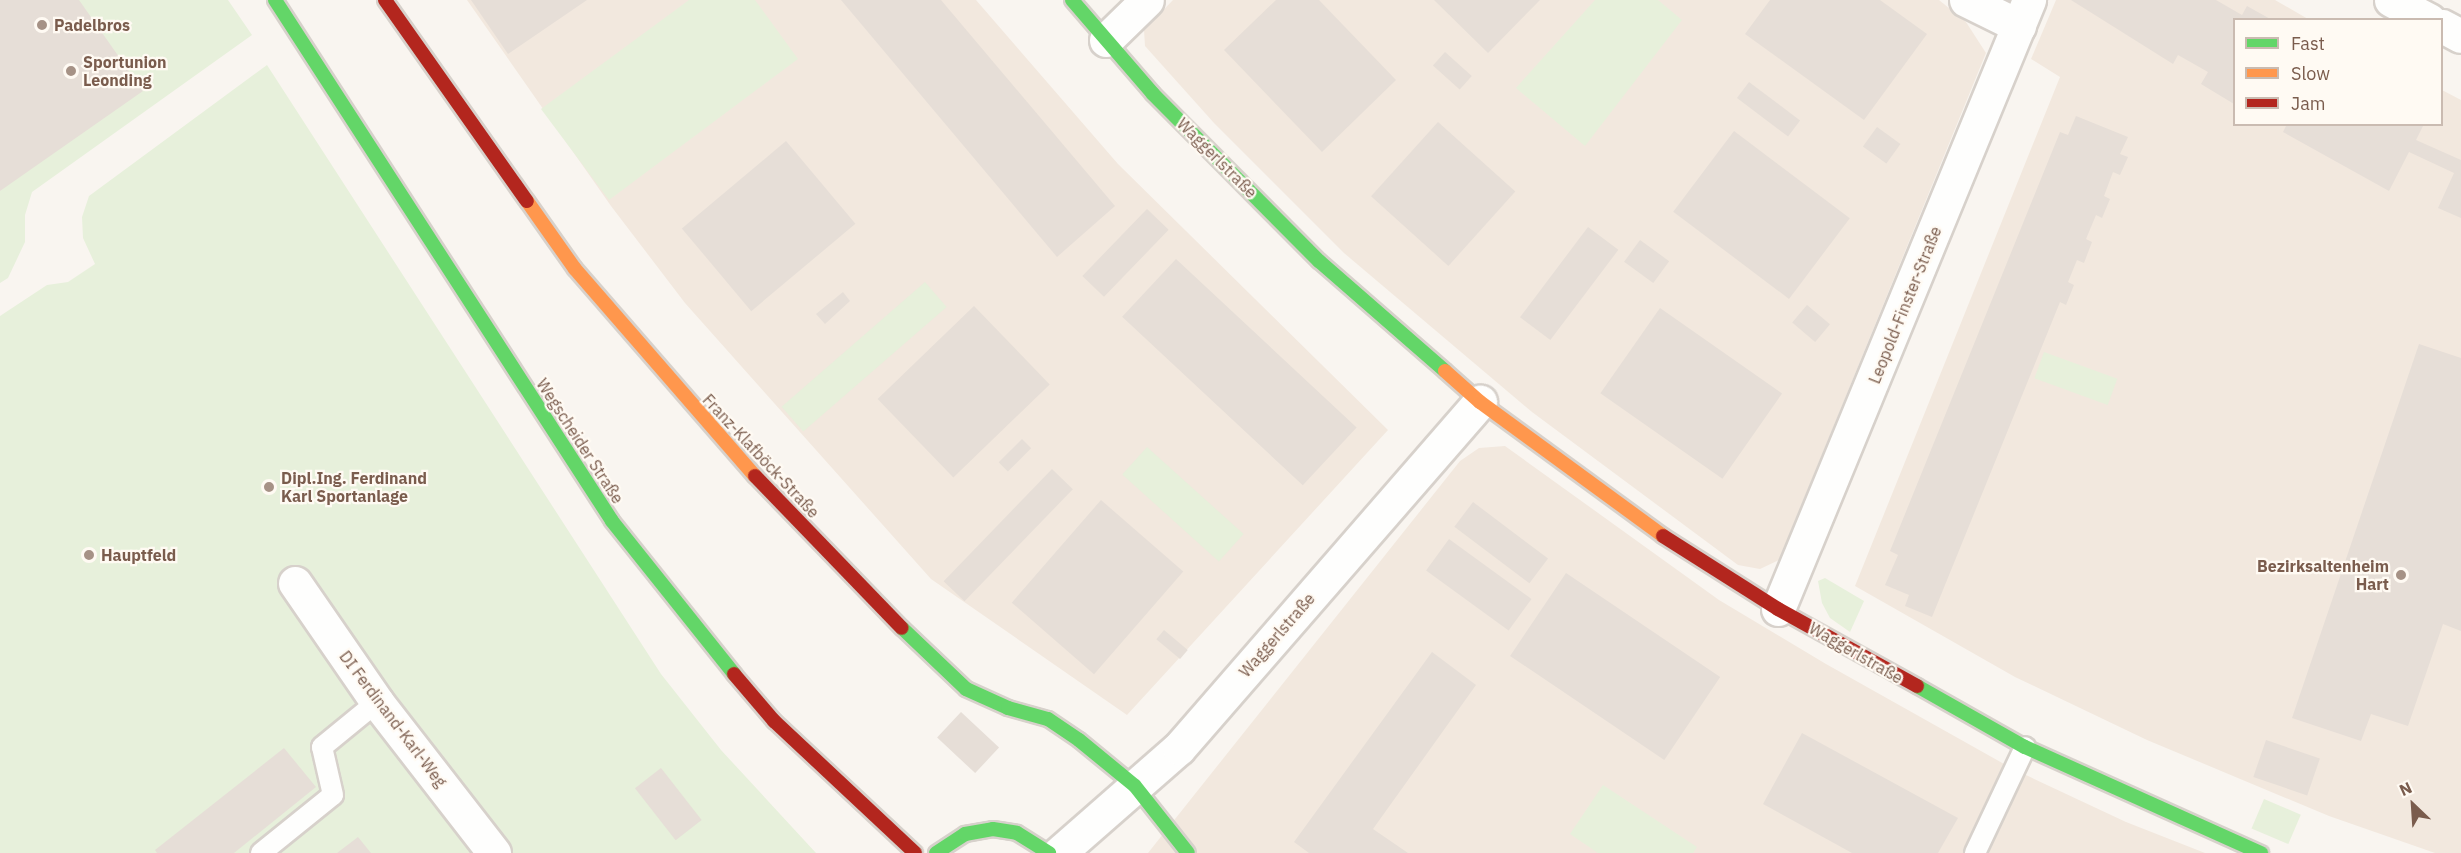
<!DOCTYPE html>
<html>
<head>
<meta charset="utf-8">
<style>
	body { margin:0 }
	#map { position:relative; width:2461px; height:853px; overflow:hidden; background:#f9f5f0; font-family:"IBM Plex Sans",sans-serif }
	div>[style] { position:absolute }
	.residential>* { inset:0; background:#f2e8de }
	.green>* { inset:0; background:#e7f0db; transform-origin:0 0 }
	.building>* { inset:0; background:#e6ded7; transform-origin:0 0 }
	.roads { filter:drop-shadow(2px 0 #d7d1cb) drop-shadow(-2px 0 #d7d1cb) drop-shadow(0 2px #d7d1cb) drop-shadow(0 -2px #d7d1cb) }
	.lane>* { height:20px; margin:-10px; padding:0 10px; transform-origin:10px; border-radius:10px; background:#fefefd }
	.street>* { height:33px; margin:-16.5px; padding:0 16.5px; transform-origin:16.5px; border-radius:16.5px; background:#fefefd }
	.fast>* { height:14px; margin:-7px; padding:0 7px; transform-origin:7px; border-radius:7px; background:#63d668 }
	.slow>* { height:14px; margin:-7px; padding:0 7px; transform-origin:7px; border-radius:7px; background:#ff974d }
	.jam>* { height:14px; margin:-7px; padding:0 7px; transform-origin:7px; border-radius:7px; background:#b3261e }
	.dots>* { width:16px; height:16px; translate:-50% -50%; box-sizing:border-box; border:3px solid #fffaf3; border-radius:50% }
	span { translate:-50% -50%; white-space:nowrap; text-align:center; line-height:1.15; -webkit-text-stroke:4.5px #fffaf3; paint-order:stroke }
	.poi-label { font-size:16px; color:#7a5c4d; font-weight:700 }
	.left { translate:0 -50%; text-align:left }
	.right { translate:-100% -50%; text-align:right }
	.street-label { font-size:16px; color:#7a5c4d }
	.legend { position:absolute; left:2233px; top:18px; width:210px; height:108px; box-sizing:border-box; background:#fffaf3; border:2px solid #cabbb1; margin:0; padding:8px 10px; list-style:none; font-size:18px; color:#7a5c4d }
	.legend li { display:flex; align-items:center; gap:12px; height:30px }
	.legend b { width:30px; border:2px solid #cabbb1 }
	.north { position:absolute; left:2383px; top:775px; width:60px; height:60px; -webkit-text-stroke:4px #fffaf3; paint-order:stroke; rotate:335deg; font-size:16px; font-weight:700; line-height:24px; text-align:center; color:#7a5c4d }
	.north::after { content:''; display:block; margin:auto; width:21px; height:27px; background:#7a5c4d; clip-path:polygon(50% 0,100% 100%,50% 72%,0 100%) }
</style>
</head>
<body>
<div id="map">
	<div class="residential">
		<i style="clip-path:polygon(467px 0,976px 0,1118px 164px,1388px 430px,1127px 715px,931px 579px,685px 303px,611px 206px)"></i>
		<i style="clip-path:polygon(1173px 0,1939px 0,1966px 22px,1986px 53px,1779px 560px,1760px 569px,1738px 565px,1532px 412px,1344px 253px,1214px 123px,1145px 46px,1144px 30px)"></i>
		<i style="clip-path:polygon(2056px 0,2275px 0,2308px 19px,2234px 20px,2234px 124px,2442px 124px,2442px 90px,2461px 100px,2461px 853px,2435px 853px,2329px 816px,2147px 740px,2015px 677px,1855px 586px,2060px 77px,2031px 59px)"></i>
		<i style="clip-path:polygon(1505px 446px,1719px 600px,1826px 664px,2013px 769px,2126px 822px,2205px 853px,1148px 853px,1460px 461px,1479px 448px)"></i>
	</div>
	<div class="green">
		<i style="clip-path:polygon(0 0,228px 0,252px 35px,32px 192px,25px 215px,25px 242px,8px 278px,0 283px)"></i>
		<i style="clip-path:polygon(689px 0,755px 0,798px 59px,609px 200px,541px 109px)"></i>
		<i style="clip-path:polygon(1595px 0,1658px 0,1682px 20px,1585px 146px,1516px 88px)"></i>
		<i style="clip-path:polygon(267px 65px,661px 674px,721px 750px,816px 853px,0 853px,0 316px,47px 285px,68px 282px,95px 264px,83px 238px,82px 217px,89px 196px)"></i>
		<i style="left:925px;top:282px;width:33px;height:190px;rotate:49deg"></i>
		<i style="left:2044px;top:352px;width:78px;height:28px;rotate:20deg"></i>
		<i style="left:1147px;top:447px;width:130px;height:37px;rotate:42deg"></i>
		<i style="clip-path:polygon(1825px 578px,1864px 601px,1850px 632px,1830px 618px,1822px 603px,1818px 581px)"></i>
		<i style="clip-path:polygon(1603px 785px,1697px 847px,1693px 853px,1598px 853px,1570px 834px)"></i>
		<i style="left:2264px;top:799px;width:40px;height:32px;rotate:23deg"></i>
	</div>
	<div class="building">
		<i style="clip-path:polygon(0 0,79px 0,143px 91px,0 191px)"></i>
		<i style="clip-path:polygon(471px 0,587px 0,508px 54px)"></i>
		<i style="clip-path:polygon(841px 0,941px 0,1115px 206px,1057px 257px)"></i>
		<i style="clip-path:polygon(1276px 0,1319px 0,1396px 80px,1322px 152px,1224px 50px)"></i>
		<i style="clip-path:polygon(1434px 0,1540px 0,1488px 53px)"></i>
		<i style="clip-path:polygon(1770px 0,1880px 0,1927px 34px,1864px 120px,1745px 34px)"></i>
		<i style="clip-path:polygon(2071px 0,2216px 0,2242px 15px,2247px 6px,2272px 20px,2234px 20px,2234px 104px,2201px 84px,2208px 72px,2178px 55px,2173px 64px)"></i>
		<i style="left:1445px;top:52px;width:36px;height:18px;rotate:42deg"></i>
		<i style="left:1749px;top:82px;width:64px;height:20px;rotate:37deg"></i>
		<i style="clip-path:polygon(2076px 116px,2128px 137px,2120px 154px,2128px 157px,2120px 175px,2113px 172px,2104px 196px,2110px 199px,2102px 218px,2096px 215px,2086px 239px,2092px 242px,2084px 263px,2077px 260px,2068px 282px,2074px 285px,2066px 305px,2060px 302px,1932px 617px,1905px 606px,1909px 595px,1885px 585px,1898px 555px,1890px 551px,2060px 132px,2068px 135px)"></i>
		<i style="left:1438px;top:122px;width:104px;height:100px;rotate:42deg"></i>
		<i style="clip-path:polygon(2287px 124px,2424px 124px,2416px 140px,2461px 160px,2461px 218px,2438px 208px,2454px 173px,2409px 152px,2389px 191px,2283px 132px)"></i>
		<i style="left:1877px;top:127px;width:29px;height:24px;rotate:36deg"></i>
		<i style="left:1734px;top:131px;width:145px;height:101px;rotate:37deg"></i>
		<i style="left:786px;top:141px;width:108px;height:136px;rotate:50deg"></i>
		<i style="left:1147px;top:209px;width:30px;height:93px;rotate:44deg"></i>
		<i style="left:1588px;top:227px;width:38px;height:113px;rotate:37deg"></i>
		<i style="left:1640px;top:240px;width:36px;height:27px;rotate:36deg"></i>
		<i style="left:1176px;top:259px;width:247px;height:79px;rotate:43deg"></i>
		<i style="clip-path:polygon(843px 292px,850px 301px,825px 324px,816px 314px)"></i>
		<i style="left:1807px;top:305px;width:30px;height:23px;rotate:40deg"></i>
		<i style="left:974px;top:306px;width:109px;height:134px;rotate:46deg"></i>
		<i style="left:1660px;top:308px;width:149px;height:104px;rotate:35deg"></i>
		<i style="clip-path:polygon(2419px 344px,2461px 358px,2461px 631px,2443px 624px,2408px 726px,2371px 714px,2361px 741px,2292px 718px)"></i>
		<i style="left:1022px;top:439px;width:13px;height:33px;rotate:45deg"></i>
		<i style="left:1052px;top:469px;width:29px;height:156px;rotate:44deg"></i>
		<i style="left:1101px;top:500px;width:109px;height:136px;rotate:41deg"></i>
		<i style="left:1473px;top:502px;width:94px;height:31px;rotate:37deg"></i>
		<i style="left:1449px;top:539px;width:102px;height:39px;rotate:36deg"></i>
		<i style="left:1566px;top:573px;width:186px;height:100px;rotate:34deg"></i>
		<i style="left:1164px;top:630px;width:31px;height:12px;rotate:40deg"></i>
		<i style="clip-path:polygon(1432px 652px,1476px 685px,1373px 829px,1408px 853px,1309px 853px,1294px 842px)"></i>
		<i style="left:961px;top:712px;width:52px;height:35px;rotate:43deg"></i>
		<i style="clip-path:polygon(1802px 733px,1958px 818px,1938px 853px,1852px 853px,1763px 804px)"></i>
		<i style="left:2266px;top:740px;width:57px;height:39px;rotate:19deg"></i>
		<i style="clip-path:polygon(284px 748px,316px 787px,234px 853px,157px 853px,155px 850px)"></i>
		<i style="left:661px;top:768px;width:66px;height:33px;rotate:52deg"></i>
		<i style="clip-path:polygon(358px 837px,371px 853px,337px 853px)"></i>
	</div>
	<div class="roads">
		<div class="lane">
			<i style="left:261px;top:853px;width:92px;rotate:-38.9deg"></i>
			<i style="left:333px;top:795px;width:49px;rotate:-102.9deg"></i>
			<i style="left:322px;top:747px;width:71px;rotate:-39.3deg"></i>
			<i style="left:1975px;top:853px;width:117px;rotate:-64.7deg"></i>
		</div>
		<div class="street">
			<i style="left:1966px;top:0;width:59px;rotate:26.1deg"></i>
			<i style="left:2391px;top:0;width:43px;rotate:27.8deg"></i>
			<i style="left:2442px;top:26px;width:21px;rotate:28deg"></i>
			<i style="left:1106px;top:40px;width:57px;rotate:-44.3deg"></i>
			<i style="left:295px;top:583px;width:145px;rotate:55.4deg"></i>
			<i style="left:377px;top:702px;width:191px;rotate:52.2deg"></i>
			<i style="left:1778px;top:609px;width:659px;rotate:-67.6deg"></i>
			<i style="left:1059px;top:853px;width:159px;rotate:-41.2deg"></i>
			<i style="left:1179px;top:748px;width:459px;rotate:-49deg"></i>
		</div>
		<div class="fast">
			<i style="left:275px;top:0;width:620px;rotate:57.1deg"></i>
			<i style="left:612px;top:521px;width:196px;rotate:51.4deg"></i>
			<i style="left:1072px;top:0;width:124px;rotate:49.2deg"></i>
			<i style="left:1153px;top:94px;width:235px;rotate:45.2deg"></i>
			<i style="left:1319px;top:261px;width:167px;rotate:41.1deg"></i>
			<i style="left:902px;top:628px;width:88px;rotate:43.6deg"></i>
			<i style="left:966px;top:689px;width:46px;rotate:24.3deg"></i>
			<i style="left:1008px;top:708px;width:41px;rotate:15.4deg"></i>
			<i style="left:1048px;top:719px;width:37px;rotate:34deg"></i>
			<i style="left:1079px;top:740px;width:72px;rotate:39.4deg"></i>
			<i style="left:1135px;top:786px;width:85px;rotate:51.7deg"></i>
			<i style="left:1917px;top:686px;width:124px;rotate:29.5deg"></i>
			<i style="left:2025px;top:747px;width:259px;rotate:24.2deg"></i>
			<i style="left:936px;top:853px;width:35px;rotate:-33deg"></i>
			<i style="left:965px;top:834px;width:28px;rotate:-10deg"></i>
			<i style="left:993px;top:829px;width:24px;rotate:9deg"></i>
			<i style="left:1017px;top:833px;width:38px;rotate:32deg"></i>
		</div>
		<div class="slow">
			<i style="left:527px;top:201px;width:83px;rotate:54.8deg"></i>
			<i style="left:575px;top:269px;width:274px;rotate:49deg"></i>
			<i style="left:1445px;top:371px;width:47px;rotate:41.5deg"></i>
			<i style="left:1480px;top:402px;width:227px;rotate:36.2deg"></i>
		</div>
		<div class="jam">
			<i style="left:385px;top:0;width:246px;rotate:54.8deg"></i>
			<i style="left:755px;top:476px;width:211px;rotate:46deg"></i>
			<i style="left:1663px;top:536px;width:136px;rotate:32.4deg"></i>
			<i style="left:1778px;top:609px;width:159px;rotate:29deg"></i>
			<i style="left:734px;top:674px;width:62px;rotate:49.6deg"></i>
			<i style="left:774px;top:721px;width:193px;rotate:43.1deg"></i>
		</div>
	</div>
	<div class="dots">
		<i style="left:42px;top:25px;background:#a69286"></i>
		<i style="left:71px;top:71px;background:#a69286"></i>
		<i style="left:269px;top:487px;background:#a69286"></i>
		<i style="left:89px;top:555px;background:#a69286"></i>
		<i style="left:2401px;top:575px;background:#a69286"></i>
	</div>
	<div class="poi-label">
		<span class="left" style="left:54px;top:25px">Padelbros</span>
		<span class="left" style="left:83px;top:71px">Sportunion<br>Leonding</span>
		<span class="left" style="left:281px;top:487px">Dipl.Ing. Ferdinand<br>Karl Sportanlage</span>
		<span class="left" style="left:101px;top:555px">Hauptfeld</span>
		<span class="right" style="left:2389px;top:575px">Bezirksaltenheim<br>Hart</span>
	</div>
	<div class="street-label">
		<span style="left:1217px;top:158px;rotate:45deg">Waggerlstraße</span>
		<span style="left:1905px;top:305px;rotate:-68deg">Leopold-Finster-Straße</span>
		<span style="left:580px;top:441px;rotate:57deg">Wegscheider Straße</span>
		<span style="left:761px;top:456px;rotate:47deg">Franz-Klafböck-Straße</span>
		<span style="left:1277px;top:635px;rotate:-49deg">Waggerlstraße</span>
		<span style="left:1856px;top:653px;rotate:30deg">Waggerlstraße</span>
		<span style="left:393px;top:719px;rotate:53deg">DI Ferdinand-Karl-Weg</span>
	</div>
	<ul class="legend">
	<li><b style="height:8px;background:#63d668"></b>Fast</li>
	<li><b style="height:8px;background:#ff974d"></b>Slow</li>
	<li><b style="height:8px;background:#b3261e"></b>Jam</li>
	</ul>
	<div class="north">N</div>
</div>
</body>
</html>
